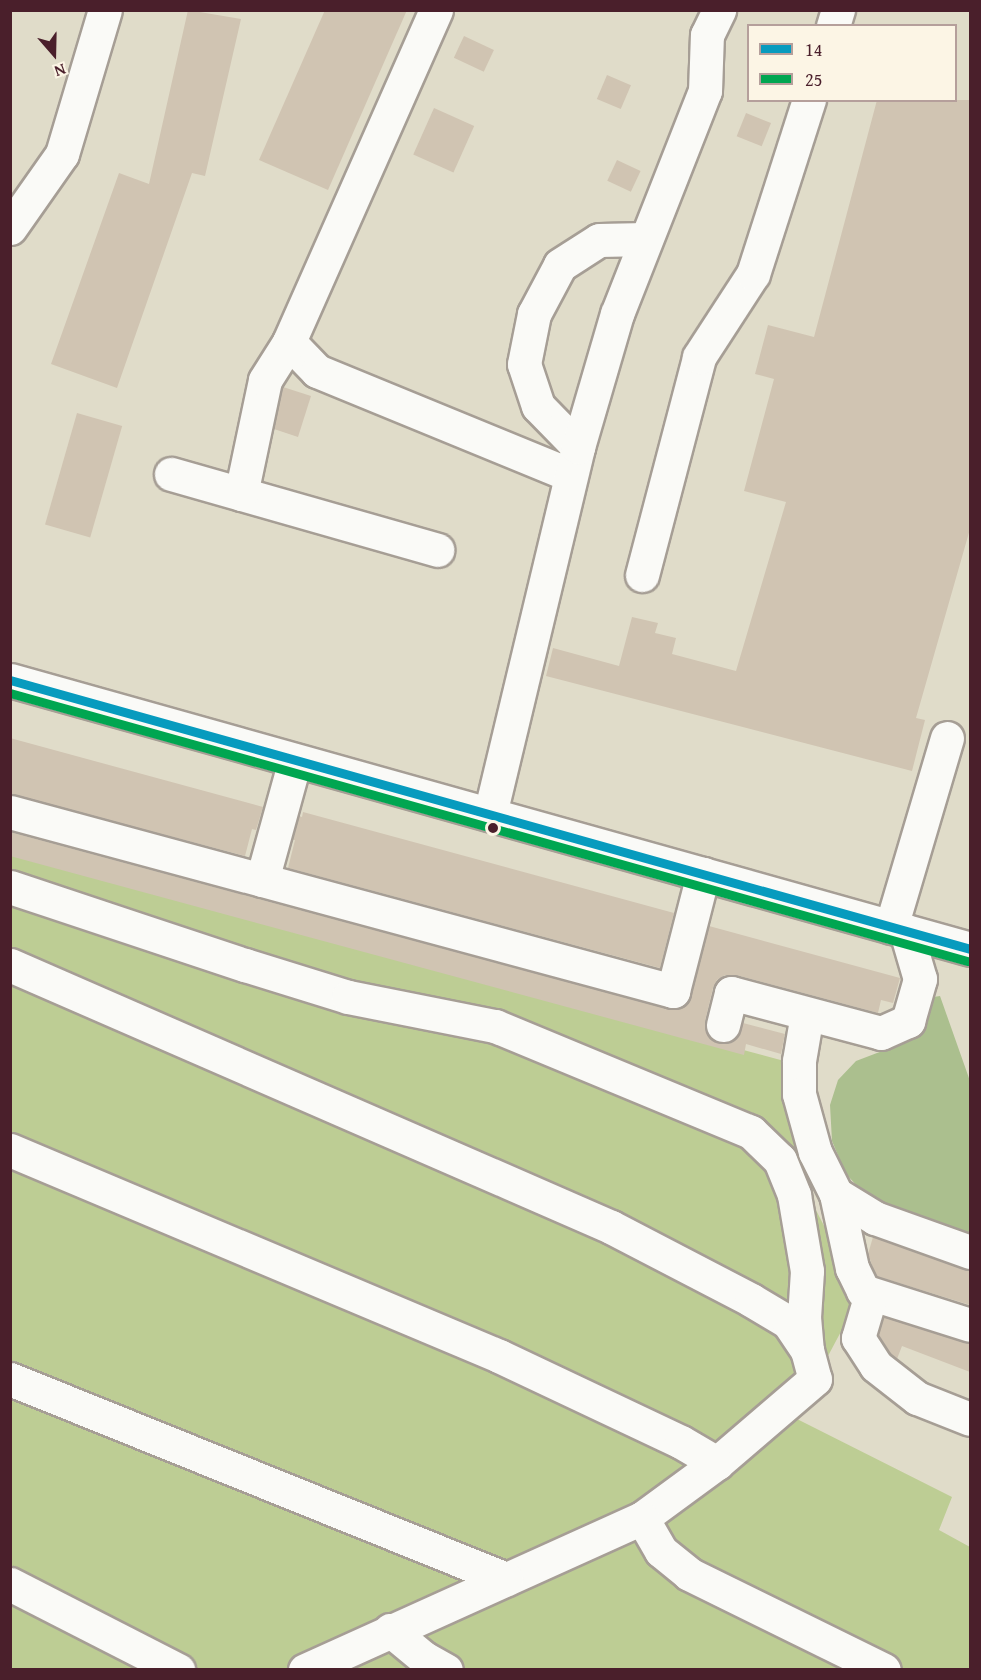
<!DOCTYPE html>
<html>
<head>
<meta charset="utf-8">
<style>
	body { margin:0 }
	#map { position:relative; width:981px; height:1680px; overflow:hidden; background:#e0dcc9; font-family:"Gentium Book Plus",serif }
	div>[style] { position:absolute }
	.green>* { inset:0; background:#bdcd94 }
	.forest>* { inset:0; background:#abbf8e }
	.building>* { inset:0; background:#d0c4b2; transform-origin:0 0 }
	.roads { filter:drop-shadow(2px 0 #a69e95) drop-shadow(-2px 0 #a69e95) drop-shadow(0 2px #a69e95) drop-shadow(0 -2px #a69e95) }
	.minor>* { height:33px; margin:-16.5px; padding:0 16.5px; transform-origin:16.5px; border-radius:16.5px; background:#fafaf7 }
	.bus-1>* { height:9px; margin:-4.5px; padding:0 4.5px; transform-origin:4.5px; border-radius:4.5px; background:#079bbe }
	.bus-2>* { height:9px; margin:-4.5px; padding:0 4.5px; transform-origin:4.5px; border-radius:4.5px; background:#00a651 }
	.dots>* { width:16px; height:16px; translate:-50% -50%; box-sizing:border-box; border:3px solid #fcf5e5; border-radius:50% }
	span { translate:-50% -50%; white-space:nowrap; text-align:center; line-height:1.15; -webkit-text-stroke:5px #fcf5e5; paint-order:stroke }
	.frame { position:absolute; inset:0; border:12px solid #4a1f2b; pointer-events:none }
	.legend { position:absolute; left:747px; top:24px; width:210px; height:78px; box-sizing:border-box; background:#fcf5e5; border:2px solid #b59f9b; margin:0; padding:8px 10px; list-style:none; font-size:18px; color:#4a1f2b }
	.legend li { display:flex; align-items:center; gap:12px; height:30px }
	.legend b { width:30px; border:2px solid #b59f9b }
	.north { position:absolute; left:24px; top:24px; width:60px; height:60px; -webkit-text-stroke:4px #fcf5e5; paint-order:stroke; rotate:160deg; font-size:16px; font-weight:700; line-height:24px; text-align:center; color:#4a1f2b }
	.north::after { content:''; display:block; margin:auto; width:21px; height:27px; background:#4a1f2b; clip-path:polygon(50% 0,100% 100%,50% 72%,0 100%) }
</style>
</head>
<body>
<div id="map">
	<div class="green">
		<i style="clip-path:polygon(10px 854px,788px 1062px,798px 1175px,864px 1304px,845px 1324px,795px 1418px,952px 1497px,939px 1530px,970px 1547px,970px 1669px,11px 1669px)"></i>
	</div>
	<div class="forest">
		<i style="clip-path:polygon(940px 996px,970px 1081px,970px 1241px,874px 1204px,846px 1174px,832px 1141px,830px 1105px,838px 1080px,856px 1061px,898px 1045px,920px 1033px,927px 998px)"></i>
	</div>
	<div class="building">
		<i style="clip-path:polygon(188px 10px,241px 19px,205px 176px,192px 173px,117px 388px,51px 364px,119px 173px,149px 184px)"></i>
		<i style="clip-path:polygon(325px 10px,407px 10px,328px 190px,259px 160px)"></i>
		<i style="left:464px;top:36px;width:33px;height:24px;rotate:25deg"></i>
		<i style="left:607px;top:75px;width:26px;height:26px;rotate:23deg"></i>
		<i style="clip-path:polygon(877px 100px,970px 100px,970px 529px,916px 718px,925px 720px,912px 771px,546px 676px,553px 648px,619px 666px,632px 617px,658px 623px,655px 633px,676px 638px,672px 654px,736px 671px,786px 502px,744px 491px,774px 379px,755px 374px,768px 325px,814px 337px)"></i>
		<i style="left:434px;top:108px;width:44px;height:51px;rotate:24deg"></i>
		<i style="left:746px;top:113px;width:27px;height:25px;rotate:22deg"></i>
		<i style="left:617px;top:160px;width:26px;height:23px;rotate:25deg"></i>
		<i style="clip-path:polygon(283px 387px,311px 396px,298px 437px,274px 429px)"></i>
		<i style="left:77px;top:413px;width:47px;height:116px;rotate:16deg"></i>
		<i style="clip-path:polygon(10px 738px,263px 807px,256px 830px,252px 829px,245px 856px,10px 794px)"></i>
		<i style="clip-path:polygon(303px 812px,674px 913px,660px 968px,288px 868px,295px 840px,293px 840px,299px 816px,302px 817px)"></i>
		<i style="clip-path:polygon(10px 832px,668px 1009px,678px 1009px,686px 1005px,691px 996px,709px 926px,900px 978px,893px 1003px,881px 1000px,878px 1013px,736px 975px,725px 975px,717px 980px,713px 988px,705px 1021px,705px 1030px,710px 1038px,718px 1043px,729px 1043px,737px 1038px,743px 1023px,785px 1034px,781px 1054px,746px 1044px,744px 1055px,10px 856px)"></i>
		<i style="clip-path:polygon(873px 1237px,970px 1270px,970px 1305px,876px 1276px,868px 1254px)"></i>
		<i style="clip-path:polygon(884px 1317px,970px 1343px,970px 1372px,902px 1346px,897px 1359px,890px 1353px,878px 1335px)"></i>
	</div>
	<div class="roads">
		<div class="minor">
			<i style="left:436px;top:10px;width:363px;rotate:113.9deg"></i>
			<i style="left:289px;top:342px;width:40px;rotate:46deg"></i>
			<i style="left:317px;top:371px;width:274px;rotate:22.3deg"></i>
			<i style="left:833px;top:26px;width:17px;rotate:-73deg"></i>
			<i style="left:10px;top:228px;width:90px;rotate:-54.9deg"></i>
			<i style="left:62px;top:154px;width:150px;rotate:-73.4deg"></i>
			<i style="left:578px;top:447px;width:57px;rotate:-134.3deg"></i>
			<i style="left:538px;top:406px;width:44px;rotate:-108.4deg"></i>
			<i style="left:524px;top:364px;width:51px;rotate:-78.7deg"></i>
			<i style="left:534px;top:314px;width:55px;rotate:-62deg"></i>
			<i style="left:560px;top:265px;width:46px;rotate:-32.7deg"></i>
			<i style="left:599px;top:240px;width:47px;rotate:-1.2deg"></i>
			<i style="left:171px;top:474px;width:277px;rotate:15.9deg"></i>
			<i style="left:241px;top:494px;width:116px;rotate:-78.1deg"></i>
			<i style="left:265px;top:380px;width:45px;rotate:-57.7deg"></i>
			<i style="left:642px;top:575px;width:225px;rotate:-75.3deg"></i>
			<i style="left:699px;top:357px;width:99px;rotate:-57deg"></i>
			<i style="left:753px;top:274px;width:183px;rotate:-72.2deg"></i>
			<i style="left:10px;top:680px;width:997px;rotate:15.65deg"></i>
			<i style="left:10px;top:812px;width:687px;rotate:15.11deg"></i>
			<i style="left:673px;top:991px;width:121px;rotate:-75.6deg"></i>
			<i style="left:490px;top:814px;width:377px;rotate:-76.5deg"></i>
			<i style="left:578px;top:447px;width:139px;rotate:-73.7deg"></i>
			<i style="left:617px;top:314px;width:240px;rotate:-68.5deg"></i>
			<i style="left:705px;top:91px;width:56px;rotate:-88deg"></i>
			<i style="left:707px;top:35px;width:28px;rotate:-64deg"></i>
			<i style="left:262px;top:880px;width:124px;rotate:-74.6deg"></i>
			<i style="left:10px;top:887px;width:248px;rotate:18.4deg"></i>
			<i style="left:245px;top:965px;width:108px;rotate:17.3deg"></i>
			<i style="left:348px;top:997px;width:150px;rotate:11.2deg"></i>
			<i style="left:495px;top:1026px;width:277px;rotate:22.5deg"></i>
			<i style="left:751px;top:1132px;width:40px;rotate:44deg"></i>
			<i style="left:780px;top:1160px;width:38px;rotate:68deg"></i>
			<i style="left:794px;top:1195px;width:77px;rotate:80.3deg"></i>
			<i style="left:807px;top:1271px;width:46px;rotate:93.7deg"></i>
			<i style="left:804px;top:1317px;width:33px;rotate:85deg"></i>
			<i style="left:891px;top:927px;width:197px;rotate:-73.5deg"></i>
			<i style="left:10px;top:965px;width:656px;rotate:23.55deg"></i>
			<i style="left:611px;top:1227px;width:158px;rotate:27.5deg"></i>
			<i style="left:751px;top:1300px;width:43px;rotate:30.7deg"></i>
			<i style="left:788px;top:1322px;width:34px;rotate:56deg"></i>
			<i style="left:807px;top:1350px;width:30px;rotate:75deg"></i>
			<i style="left:815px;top:1379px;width:129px;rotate:139.4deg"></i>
			<i style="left:717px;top:1463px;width:93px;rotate:143.7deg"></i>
			<i style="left:642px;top:1518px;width:370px;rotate:155.7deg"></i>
			<i style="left:807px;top:1014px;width:48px;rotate:99.7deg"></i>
			<i style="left:799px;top:1061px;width:33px;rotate:90deg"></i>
			<i style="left:799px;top:1094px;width:60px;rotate:74.6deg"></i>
			<i style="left:815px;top:1152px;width:47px;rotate:63.4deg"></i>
			<i style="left:836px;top:1194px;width:46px;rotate:31.6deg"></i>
			<i style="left:875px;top:1218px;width:101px;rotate:19.7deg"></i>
			<i style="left:723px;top:1025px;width:33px;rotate:-76deg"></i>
			<i style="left:731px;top:993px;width:155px;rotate:14.9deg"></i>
			<i style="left:881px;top:1033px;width:30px;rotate:-24deg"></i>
			<i style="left:908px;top:1021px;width:44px;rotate:-74.1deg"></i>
			<i style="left:920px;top:979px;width:50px;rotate:-106.3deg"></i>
			<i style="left:10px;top:1150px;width:531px;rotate:22.84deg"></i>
			<i style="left:499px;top:1356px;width:201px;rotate:25.3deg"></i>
			<i style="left:681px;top:1442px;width:42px;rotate:30.3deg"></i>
			<i style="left:836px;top:1194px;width:76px;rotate:77.8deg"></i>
			<i style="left:852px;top:1268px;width:25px;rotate:64deg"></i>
			<i style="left:863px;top:1291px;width:112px;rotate:17.6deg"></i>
			<i style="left:871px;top:1294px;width:46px;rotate:106.5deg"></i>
			<i style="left:858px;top:1338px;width:33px;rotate:57deg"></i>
			<i style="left:876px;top:1366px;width:52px;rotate:38deg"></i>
			<i style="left:917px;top:1398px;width:57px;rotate:21.6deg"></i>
			<i style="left:10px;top:1379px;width:535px;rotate:21.96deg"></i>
			<i style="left:642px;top:1518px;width:38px;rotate:60deg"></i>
			<i style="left:661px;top:1551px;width:36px;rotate:39deg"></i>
			<i style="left:689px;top:1574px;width:217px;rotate:26.2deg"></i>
			<i style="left:10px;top:1584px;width:189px;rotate:27.1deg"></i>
			<i style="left:390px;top:1630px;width:44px;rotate:39.5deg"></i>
			<i style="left:424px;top:1658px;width:25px;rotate:29deg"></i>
		</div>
	</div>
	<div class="bus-1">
		<i style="left:10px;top:680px;width:997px;rotate:15.65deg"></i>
	</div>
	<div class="bus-2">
		<i style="left:10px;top:693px;width:994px;rotate:15.64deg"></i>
	</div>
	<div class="dots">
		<i style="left:493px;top:828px;background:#4a1f2b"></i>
	</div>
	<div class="frame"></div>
	<ul class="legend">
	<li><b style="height:8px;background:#079bbe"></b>14</li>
	<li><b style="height:8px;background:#00a651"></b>25</li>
	</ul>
	<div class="north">N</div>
</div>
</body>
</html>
